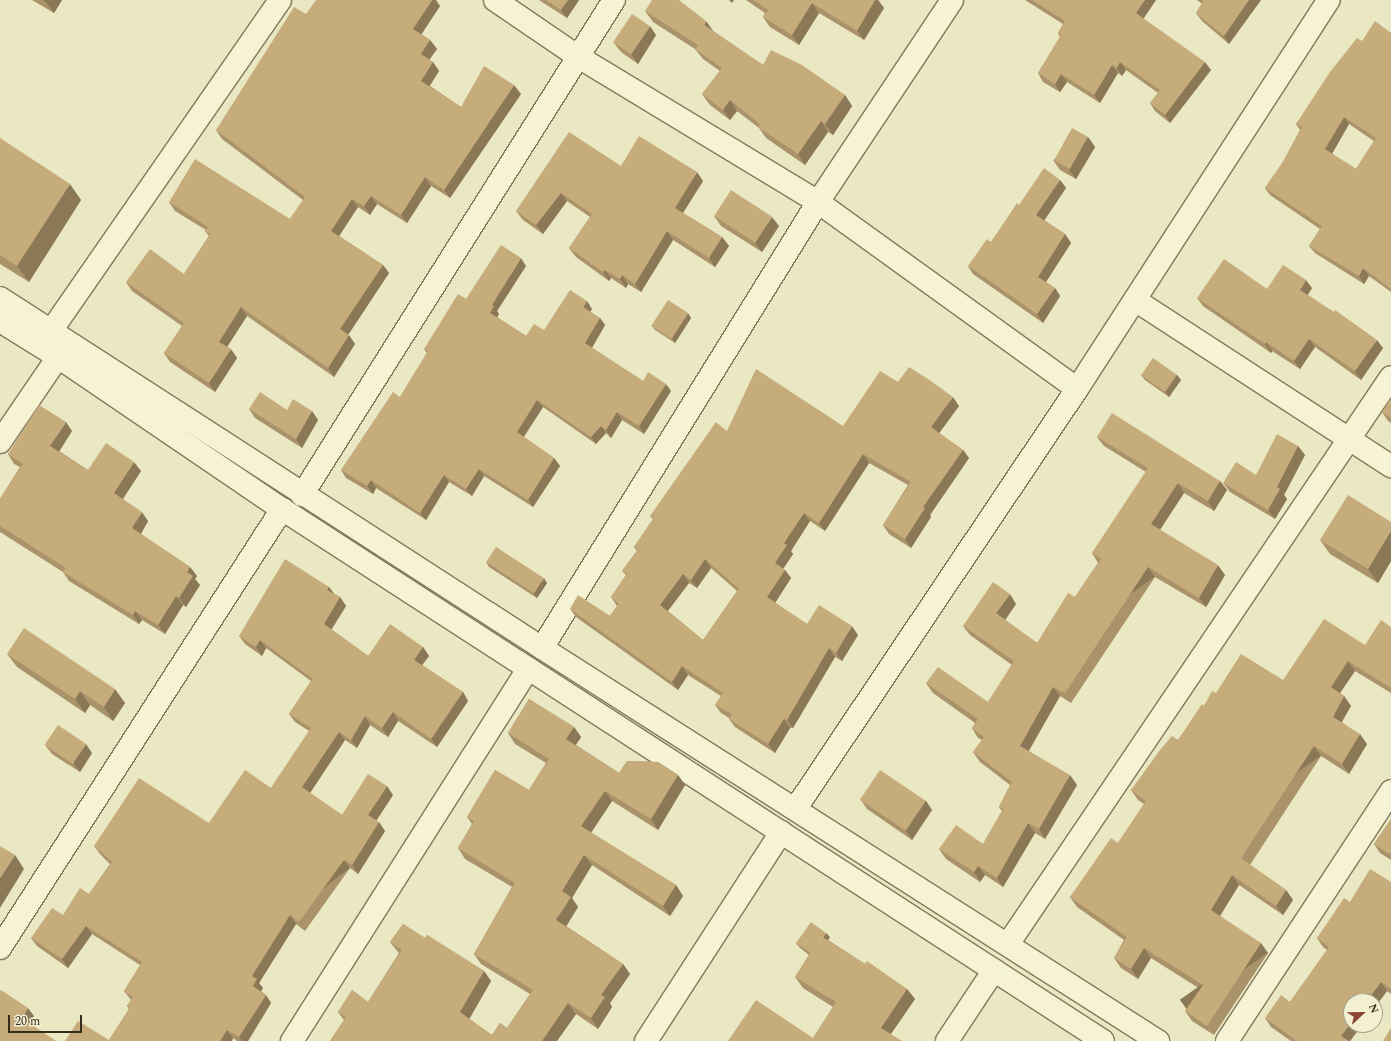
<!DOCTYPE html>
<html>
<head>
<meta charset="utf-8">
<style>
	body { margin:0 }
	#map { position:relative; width:1391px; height:1041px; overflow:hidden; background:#eae7c3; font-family:Spectral,serif }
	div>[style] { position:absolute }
	.roads { filter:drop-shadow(1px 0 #83795b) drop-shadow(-1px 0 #83795b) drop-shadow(0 1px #83795b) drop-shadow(0 -1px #83795b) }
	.minor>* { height:22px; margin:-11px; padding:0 11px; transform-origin:11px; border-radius:11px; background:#f6f3d5 }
	.wall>* { inset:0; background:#aa936a }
	.shaded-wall>* { inset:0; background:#8b7856; transform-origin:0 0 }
	.building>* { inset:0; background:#c6ab7b; transform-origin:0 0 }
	span { translate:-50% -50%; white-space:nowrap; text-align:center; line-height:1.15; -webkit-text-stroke:3px #f2f0d1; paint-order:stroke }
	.north { position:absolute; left:1343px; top:993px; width:40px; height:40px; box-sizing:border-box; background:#f2f0d1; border:1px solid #a6a289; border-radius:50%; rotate:68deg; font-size:11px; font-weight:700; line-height:16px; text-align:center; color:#342d1e }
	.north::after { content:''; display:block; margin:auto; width:14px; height:18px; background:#8d4430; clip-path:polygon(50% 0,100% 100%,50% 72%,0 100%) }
	.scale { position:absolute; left:8px; top:1015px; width:74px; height:18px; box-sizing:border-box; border:2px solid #342d1e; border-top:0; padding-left:5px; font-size:12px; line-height:14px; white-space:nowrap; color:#342d1e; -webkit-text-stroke:3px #f2f0d1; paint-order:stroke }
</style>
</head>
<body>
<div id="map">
	<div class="roads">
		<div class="minor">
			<i style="left:495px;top:0;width:99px;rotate:34.3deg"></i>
			<i style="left:577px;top:56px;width:282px;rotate:31.2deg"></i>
			<i style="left:818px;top:202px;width:319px;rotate:35.8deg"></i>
			<i style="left:0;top:298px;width:645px;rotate:32.85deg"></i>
			<i style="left:542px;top:648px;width:731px;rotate:32.54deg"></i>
			<i style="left:1135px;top:300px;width:305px;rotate:33deg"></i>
			<i style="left:0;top:321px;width:68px;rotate:31.8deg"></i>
			<i style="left:58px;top:357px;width:271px;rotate:34.2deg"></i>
			<i style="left:282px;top:509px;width:978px;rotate:32.94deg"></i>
			<i style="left:51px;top:331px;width:402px;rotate:-55.3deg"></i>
			<i style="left:0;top:442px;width:103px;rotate:-55.7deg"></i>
			<i style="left:302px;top:495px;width:585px;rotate:-57.78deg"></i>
			<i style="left:542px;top:648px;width:524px;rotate:-58.25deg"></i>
			<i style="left:818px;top:202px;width:242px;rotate:-56.4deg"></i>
			<i style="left:796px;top:808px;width:505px;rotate:-56.15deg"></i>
			<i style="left:1077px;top:389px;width:463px;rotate:-57.1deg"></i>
			<i style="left:1008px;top:944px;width:684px;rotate:-55.96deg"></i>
			<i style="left:0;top:948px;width:522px;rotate:-57.28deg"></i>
			<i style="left:292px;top:1041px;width:441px;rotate:-57.6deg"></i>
			<i style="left:646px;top:1041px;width:249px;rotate:-57.1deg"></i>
			<i style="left:947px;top:1041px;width:85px;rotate:-56.5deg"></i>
			<i style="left:1227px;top:1041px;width:299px;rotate:-56.7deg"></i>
		</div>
	</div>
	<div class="wall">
		<i style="clip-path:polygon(32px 0,62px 0,54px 13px)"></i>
		<i style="clip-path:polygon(539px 0,579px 0,567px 18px)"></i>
		<i style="clip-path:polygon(746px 0,878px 0,884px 8px,864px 40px,819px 13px,799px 45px,770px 27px,763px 17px,765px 13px)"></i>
		<i style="clip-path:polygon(1025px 0,1156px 0,1143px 19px,1211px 70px,1170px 123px,1155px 111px,1150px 103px,1158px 93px,1126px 70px,1122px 76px,1118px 73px,1100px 103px,1067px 82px,1060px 92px,1043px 82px,1038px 73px,1060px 37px,1058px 33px,1063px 24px)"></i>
		<i style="clip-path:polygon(1197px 0,1261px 0,1229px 44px,1202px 21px,1196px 13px,1202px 4px)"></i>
		<i style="clip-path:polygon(440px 6px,421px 34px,430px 40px,437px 49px,429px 60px,433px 62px,439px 71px,430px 86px,461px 107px,521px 94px,450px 198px,431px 186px,407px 223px,377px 204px,370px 215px,358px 207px,339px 236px,383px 265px,389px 273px,348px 335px,355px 344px,334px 377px,247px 316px,227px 347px,237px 358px,215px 392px,170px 362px,164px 353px,182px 326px,132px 291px,126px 282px,184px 274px,209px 236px,205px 231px,206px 230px,175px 211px,169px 202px,290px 219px,303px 200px,222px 139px,216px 130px,306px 14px)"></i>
		<i style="clip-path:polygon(645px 11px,713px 31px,763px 65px,845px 95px,852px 106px,833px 135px,828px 132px,805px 165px,766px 138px,759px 128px,737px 111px,730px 120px,710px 105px,702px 94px,720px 71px,703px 59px,695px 49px,653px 22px)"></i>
		<i style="clip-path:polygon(evenodd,1391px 33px,1391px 292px,1369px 276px,1364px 284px,1315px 253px,1309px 246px,1320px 229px,1270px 195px,1265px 188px,1283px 162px,1300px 130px,1296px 124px,1362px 41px,1391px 33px,1349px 124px,1374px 141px,1356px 169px,1332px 154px,1349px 124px)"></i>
		<i style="clip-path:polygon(656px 35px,638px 64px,621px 52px,614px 43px)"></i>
		<i style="clip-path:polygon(1088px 137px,1095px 147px,1076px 179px,1060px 170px,1053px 160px)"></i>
		<i style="clip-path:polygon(0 138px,81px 200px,29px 282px,0 264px)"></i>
		<i style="clip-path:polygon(621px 166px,703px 181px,683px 213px,722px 237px,729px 246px,715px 267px,673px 240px,641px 292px,628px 284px,626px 288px,611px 278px,609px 281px,576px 257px,569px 248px,590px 217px,567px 201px,543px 234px,523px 220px,516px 211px)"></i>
		<i style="clip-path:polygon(1060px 180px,1066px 188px,1044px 220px,1065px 234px,1071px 243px,1046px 282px,1055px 288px,1060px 296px,1043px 323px,973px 274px,968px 266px,991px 242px,1019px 205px)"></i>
		<i style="clip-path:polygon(714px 216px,779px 226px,762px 252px,721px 226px)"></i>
		<i style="clip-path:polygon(526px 266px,497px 311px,499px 314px,497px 317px,526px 336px,544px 330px,592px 309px,590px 312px,600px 318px,605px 325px,592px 348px,643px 381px,671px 391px,644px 434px,622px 420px,611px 438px,606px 433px,596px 444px,543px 407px,524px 437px,554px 458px,560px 466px,533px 507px,484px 476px,472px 496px,449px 482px,426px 520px,376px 488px,373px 494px,346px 478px,341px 470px,400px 397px,427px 353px,424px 349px,466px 299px)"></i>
		<i style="clip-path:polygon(1312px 288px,1308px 295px,1383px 348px,1361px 380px,1315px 347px,1300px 369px,1272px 351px,1271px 353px,1203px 306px,1197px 298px,1267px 289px)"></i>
		<i style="clip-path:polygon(691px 318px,675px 343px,655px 330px,652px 326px)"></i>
		<i style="clip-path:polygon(1141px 375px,1177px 375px,1181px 380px,1169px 397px,1145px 380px)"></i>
		<i style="clip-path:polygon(evenodd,898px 382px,959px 406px,939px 433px,963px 450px,969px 458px,930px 515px,931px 517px,911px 548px,889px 534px,883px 525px,908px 485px,869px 463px,825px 531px,810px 521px,791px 551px,793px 554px,783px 569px,785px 570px,791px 578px,775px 603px,807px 624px,858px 635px,842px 661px,835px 657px,793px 728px,790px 728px,775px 753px,735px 727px,729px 719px,729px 718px,721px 713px,715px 705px,721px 696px,688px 675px,678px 690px,576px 617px,570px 609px,610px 616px,617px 606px,611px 597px,626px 575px,622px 571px,637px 551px,634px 547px,653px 519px,650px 516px,727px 431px,843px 426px,898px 382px,711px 568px,737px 591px,703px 640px,668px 611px,689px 583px,697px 588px,711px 568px)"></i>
		<i style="clip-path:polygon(1391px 398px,1391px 423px,1388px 421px,1382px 412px)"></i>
		<i style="clip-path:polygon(249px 409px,312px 411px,318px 420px,302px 448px,255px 418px)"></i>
		<i style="clip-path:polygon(72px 431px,59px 451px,88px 470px,141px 471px,123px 499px,148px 521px,141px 534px,190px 567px,197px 576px,195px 579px,200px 585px,186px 607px,183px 605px,165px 634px,142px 620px,139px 624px,69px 581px,63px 572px,0 532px,0 499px,20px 467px,14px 464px,8px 454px)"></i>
		<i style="clip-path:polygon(1097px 437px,1220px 481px,1227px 490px,1214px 511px,1184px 493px,1160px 530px,1225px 575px,1206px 607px,1155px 577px,1071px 703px,1060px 696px,1029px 751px,1077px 785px,1045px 839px,1035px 833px,1003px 887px,985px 875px,980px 882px,946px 859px,939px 849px,983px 844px,1002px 811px,999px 807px,1010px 785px,980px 762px,973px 752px,982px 740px,978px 738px,972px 728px,975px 723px,933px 693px,926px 683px,988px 702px,1012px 665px,970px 635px,963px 626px,1016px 604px,1005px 620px,1037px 643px,1075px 597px,1098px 563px,1092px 553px,1146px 472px,1104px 446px)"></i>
		<i style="clip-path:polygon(1298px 446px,1305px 455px,1284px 495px,1287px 499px,1275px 519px,1230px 492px,1223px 483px,1256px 475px)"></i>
		<i style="clip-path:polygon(1391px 522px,1391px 561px,1378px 583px,1330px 554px,1320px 540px)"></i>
		<i style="clip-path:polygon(486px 562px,547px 583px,537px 598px,489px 567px)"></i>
		<i style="clip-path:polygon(329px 587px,334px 594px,340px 597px,346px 606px,331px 629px,368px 656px,423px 647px,429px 656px,422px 665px,463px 692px,468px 701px,437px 747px,398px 721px,388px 737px,370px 725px,357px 748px,345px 740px,310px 793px,342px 815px,393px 795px,376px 821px,385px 831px,358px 874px,350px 868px,305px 931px,296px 924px,259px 983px,263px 988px,261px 991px,266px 995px,271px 1003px,248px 1041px,237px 1041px,233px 1038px,109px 1040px,129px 1009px,127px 1006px,131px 1000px,124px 991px,140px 965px,92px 934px,68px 968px,37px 946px,31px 938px,63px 915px,89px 894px,110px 864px,100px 854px,94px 846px,209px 823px,271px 788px,309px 731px,295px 722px,289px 714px,311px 681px,266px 648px,262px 656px,245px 644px,239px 636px)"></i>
		<i style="clip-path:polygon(1391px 627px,1391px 693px,1355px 671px,1340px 693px,1344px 696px,1351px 706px,1342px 722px,1367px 744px,1349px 774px,1321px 756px,1250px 865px,1286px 890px,1293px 900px,1283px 915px,1239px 885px,1220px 916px,1268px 953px,1214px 1035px,1192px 1021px,1185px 1011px,1200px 989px,1151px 958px,1138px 979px,1121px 968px,1114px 958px,1124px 940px,1077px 907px,1070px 897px,1118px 843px,1144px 804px,1138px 800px,1131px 790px,1178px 740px,1204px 706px,1216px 693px,1283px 680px,1365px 645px)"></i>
		<i style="clip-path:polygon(7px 654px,125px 703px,113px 721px,90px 705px,85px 713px,17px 667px)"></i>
		<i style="clip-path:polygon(529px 699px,574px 727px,581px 737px,576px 745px,619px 773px,627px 761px,658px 762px,678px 775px,685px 785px,658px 830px,612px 801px,591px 833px,676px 885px,683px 896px,670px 916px,592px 865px,572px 898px,578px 907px,566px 926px,623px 964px,630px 974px,610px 1003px,612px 1007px,598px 1029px,576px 1014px,557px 1041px,330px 1041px,344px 1020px,338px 1012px,352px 990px,368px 1002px,399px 953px,398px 952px,390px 942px,403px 924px,425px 938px,427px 935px,484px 971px,491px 981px,469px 1019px,492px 1035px,500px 1023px,507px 1028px,530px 994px,481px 964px,474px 954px,512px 887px,465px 859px,458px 848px,472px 824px,467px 817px,495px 770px,529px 790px,546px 763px,515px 744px,508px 733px)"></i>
		<i style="clip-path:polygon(45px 745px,92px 753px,80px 772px,52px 754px)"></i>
		<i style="clip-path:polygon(861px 800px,926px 801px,932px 810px,912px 840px,867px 809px)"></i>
		<i style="clip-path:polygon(1391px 819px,1391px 860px,1380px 853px,1374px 844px)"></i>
		<i style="clip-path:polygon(1391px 882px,1391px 994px,1387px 991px,1375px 1007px,1375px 1001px,1351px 1025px,1362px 1025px,1350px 1041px,1291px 1041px,1271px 1027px,1265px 1018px,1290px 1002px,1327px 950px,1323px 947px,1317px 938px,1350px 902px)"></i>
		<i style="clip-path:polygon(830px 937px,828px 940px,865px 964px,907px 989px,915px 999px,891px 1034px,813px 1038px,833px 1007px,803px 988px,795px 977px,809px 955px,799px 947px,796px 943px)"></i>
	</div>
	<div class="shaded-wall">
		<i style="clip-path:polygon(44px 0,62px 0,54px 13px)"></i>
		<i style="clip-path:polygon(432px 0,436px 0,440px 6px,419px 38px,413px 29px)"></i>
		<i style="clip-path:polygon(568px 0,579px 0,567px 18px,561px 10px)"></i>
		<i style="clip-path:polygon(729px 0,734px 0,732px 3px)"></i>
		<i style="clip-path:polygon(875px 0,878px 0,884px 8px,864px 40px,857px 31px)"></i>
		<i style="clip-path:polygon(1145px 0,1156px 0,1141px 22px,1136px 13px)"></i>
		<i style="clip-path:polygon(1249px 0,1261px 0,1229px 44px,1224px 36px)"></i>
		<i style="clip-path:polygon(812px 3px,819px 13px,799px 45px,792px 35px)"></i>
		<i style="clip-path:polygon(706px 21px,714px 32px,704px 25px)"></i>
		<i style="clip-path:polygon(650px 26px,656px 35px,638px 64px,631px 54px)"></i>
		<i style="clip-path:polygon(430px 40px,437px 49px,427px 63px,421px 54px)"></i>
		<i style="clip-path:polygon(433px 62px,439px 71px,427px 89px,421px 81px)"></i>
		<i style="clip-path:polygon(1120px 62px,1126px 70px,1122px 76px,1117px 68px)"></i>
		<i style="clip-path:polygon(1205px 62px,1211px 70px,1170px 123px,1165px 115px)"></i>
		<i style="clip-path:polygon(1112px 65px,1118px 73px,1100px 103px,1094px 95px)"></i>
		<i style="clip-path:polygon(1061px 74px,1067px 82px,1060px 92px,1055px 84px)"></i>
		<i style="clip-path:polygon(514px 85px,521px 94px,450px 198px,444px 190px)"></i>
		<i style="clip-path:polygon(845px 95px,852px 106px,833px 135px,825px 124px)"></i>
		<i style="clip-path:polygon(730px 100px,737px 111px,730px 120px,723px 110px)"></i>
		<i style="clip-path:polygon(1344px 117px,1349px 124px,1330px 157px,1325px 149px)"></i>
		<i style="clip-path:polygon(821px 121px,828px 132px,805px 165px,798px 154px)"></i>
		<i style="clip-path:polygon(1088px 137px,1095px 147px,1076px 179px,1069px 170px)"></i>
		<i style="clip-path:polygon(697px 172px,703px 181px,681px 216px,675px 208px)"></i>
		<i style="clip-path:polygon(425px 177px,431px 186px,407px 223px,401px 215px)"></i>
		<i style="clip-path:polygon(1060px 180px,1066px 188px,1042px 224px,1036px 215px)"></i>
		<i style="clip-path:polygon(70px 184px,81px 200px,29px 282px,17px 266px)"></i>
		<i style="clip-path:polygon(561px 193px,567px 201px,543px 234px,536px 225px)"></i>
		<i style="clip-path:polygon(371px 196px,377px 204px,370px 215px,364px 206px)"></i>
		<i style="clip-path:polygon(352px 199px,358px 207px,337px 239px,331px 231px)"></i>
		<i style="clip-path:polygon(772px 217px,779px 226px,762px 252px,755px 243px)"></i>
		<i style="clip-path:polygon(667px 231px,673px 240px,641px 292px,635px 284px)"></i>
		<i style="clip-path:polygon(1065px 234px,1071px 243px,1044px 285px,1038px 277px)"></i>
		<i style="clip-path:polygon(722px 237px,729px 246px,715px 267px,709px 258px)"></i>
		<i style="clip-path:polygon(521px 258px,526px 266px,497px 311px,499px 314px,495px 320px,490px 313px,492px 305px)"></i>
		<i style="clip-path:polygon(383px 265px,389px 273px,346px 338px,340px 329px)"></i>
		<i style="clip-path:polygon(1363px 268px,1369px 276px,1364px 284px,1359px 276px)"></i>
		<i style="clip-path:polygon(605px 270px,611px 278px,609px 281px,603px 272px)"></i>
		<i style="clip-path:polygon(622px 275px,628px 284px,626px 288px,620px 279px)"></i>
		<i style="clip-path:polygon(1306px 280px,1312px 288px,1305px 298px,1300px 290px)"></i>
		<i style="clip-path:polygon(1055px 288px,1060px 296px,1043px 323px,1037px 314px)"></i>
		<i style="clip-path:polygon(587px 301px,592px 309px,588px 315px,583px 307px)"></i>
		<i style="clip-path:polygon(241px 307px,247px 316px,225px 350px,219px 342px)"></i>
		<i style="clip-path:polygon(688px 313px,691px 318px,675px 343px,672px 339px)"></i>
		<i style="clip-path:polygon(600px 318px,605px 325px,590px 351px,585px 343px)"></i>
		<i style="clip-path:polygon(349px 335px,355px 344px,334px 377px,328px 368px)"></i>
		<i style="clip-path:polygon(1309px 339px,1315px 347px,1300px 369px,1294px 361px)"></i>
		<i style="clip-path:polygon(1377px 340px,1383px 348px,1361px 380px,1355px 371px)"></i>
		<i style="clip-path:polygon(1266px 342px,1272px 351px,1271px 353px,1265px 344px)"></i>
		<i style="clip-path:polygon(231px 349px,237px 358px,215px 392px,209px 383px)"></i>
		<i style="clip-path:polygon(1177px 375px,1181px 380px,1169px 397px,1166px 392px)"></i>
		<i style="clip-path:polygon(666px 384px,671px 391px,644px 434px,639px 426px)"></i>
		<i style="clip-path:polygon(953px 397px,959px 406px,937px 436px,931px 427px)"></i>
		<i style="clip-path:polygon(537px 400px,543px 407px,522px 439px,517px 432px)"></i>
		<i style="clip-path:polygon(312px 411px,318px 420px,302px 448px,296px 439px)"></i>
		<i style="clip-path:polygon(617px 412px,622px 420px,611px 438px,606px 430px)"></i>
		<i style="clip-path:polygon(66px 422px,72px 431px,57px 455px,50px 446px)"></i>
		<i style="clip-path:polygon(601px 426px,606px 433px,596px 444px,591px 437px)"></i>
		<i style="clip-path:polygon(1298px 446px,1305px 455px,1284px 495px,1287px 499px,1275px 519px,1268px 510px,1277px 487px)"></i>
		<i style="clip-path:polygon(963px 450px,969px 458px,930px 515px,931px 517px,911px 548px,905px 539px,923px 507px)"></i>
		<i style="clip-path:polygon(863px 454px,869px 463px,825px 531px,819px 523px)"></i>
		<i style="clip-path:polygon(554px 458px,560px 466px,533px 507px,528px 500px)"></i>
		<i style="clip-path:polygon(134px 462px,141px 471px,120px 503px,114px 493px)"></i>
		<i style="clip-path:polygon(479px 469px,484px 476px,472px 496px,466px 489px)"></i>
		<i style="clip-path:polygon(444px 475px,449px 482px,426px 520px,420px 513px)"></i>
		<i style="clip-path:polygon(371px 480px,376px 488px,373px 494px,367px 486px)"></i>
		<i style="clip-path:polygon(1220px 481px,1227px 490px,1214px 511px,1208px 501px)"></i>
		<i style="clip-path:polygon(1178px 483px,1184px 493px,1157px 534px,1151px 524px)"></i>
		<i style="clip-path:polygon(142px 512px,148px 521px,139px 537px,132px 528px)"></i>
		<i style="clip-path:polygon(804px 513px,810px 521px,791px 551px,793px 554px,781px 572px,775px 563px,784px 543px)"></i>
		<i style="clip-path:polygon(1391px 531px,1391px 561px,1378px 583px,1368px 569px)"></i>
		<i style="clip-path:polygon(705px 559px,711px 568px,697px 588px,691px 580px)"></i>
		<i style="clip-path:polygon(1218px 565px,1225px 575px,1206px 607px,1199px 598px)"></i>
		<i style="clip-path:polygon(190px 567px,197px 576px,195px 579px,200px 585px,186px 607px,179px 598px,187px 572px)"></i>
		<i style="left:1148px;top:567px;width:12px;height:151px;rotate:55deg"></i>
		<i style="clip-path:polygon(785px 570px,791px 578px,773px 606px,767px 597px)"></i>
		<i style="clip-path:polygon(683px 574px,689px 583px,666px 613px,660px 605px)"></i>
		<i style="clip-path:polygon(544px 578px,547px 583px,537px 598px,534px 594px)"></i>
		<i style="clip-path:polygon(329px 587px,335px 595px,327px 590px)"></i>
		<i style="clip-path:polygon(1010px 594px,1016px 604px,1003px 623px,996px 613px)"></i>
		<i style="clip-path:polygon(176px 596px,183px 605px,165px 634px,158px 625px)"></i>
		<i style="clip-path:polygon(340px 597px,346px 606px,330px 632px,324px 624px)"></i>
		<i style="clip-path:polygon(135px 611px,142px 620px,139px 624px,133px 615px)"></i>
		<i style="clip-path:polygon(852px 626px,858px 635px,842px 661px,836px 653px)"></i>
		<i style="clip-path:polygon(260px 640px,266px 648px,262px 656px,256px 647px)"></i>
		<i style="clip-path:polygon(423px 647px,429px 656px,420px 668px,414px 660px)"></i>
		<i style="clip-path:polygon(829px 648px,835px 657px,793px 728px,787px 720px)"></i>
		<i style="clip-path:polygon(1348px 661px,1355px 671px,1337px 697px,1331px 687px)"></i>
		<i style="clip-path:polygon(682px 666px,688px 675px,678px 690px,672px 682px)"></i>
		<i style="clip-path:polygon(1053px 687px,1060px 696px,1026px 755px,1020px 746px)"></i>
		<i style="clip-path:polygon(115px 689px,125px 703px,113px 721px,104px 707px)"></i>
		<i style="clip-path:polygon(80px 691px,90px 705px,85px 713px,75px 699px)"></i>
		<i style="clip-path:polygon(463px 692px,468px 701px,437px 747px,431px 739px)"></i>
		<i style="clip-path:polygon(1344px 696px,1351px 706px,1339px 726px,1333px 717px)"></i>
		<i style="clip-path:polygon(393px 712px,398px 721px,388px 737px,382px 728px)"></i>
		<i style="clip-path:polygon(365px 716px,370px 725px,357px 748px,351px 740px)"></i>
		<i style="clip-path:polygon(784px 719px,790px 728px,775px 753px,768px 744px)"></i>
		<i style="clip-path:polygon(574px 727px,581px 737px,573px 749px,566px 739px)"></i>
		<i style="clip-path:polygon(339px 732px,345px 740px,308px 796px,302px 787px)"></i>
		<i style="clip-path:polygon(1360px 734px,1367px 744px,1349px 774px,1342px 764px)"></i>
		<i style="clip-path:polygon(86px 744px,92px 753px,80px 772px,73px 763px)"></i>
		<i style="left:1314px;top:746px;width:12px;height:134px;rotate:55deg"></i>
		<i style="clip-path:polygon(678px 775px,685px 785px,658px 830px,651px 819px)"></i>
		<i style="clip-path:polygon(1070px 775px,1077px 785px,1045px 839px,1039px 829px)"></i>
		<i style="clip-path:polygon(387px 786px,393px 795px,374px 824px,368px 815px)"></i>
		<i style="clip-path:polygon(605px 791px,612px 801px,588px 837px,581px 826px)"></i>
		<i style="clip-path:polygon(926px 801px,932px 810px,912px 840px,906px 831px)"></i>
		<i style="clip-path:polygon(379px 822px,385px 831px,358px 874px,352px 865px)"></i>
		<i style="clip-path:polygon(1028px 823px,1035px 833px,1003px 887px,997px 878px)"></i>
		<i style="clip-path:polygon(15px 855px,24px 869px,0 908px,0 878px)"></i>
		<i style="clip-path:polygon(584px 855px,592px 865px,572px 898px,578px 907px,564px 930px,556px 920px,562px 891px)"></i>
		<i style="left:344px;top:860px;width:10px;height:77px;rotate:53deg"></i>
		<i style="clip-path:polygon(978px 866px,985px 875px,980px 882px,974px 872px)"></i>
		<i style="clip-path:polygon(1232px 875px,1239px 885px,1218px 919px,1211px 910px)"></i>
		<i style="clip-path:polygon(676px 885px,683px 896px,670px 916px,663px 906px)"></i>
		<i style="clip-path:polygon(1286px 890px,1293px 900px,1283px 915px,1276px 906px)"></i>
		<i style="clip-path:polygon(290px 915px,296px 924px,259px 983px,263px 988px,259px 994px,253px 986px,252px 976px)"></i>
		<i style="clip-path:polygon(86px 926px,92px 934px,68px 968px,62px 959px)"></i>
		<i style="clip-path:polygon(826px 933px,830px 937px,815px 958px,812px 954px)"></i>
		<i style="left:1261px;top:943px;width:12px;height:99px;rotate:55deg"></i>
		<i style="clip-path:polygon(1144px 948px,1151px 958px,1138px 979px,1131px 969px)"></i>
		<i style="clip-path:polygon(623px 964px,630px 974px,610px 1003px,612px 1007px,598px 1029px,591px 1018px,601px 995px)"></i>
		<i style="clip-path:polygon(484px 971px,491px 981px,467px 1023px,460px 1012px)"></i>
		<i style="clip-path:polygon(1381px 982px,1387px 991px,1375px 1007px,1375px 1001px,1367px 1001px)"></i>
		<i style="clip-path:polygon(907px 989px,915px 999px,888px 1038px,881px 1028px)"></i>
		<i style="clip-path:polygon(266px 995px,271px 1003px,248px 1041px,242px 1041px,239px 1037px)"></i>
		<i style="clip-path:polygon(568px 1003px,576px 1014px,557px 1041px,542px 1041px)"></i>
		<i style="clip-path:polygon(28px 1008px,34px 1016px,28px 1027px,22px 1018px)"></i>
		<i style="clip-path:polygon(1351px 1023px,1351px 1025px,1362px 1025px,1350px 1041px,1345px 1041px,1341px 1036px)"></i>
		<i style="clip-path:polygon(227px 1030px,233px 1038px,232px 1041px,220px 1041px)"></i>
	</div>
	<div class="building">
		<i style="clip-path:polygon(316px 0,432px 0,413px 29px,430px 40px,421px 54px,433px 62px,421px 81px,461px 107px,484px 66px,514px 85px,444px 190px,425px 177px,401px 215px,371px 196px,364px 206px,352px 199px,331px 231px,383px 265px,340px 329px,349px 335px,328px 368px,241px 307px,219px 342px,231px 349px,209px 383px,164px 353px,184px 323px,126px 282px,150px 249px,184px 274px,210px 234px,205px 231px,208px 227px,169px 202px,195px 159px,290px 219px,305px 197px,216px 130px,294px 7px,306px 14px)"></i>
		<i style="clip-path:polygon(546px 0,568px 0,561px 10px)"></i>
		<i style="clip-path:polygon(652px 0,679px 0,706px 21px,704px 25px,763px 65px,771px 50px,802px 65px,845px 95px,825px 124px,821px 121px,798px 154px,758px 127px,760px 124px,730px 100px,723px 110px,702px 94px,722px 68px,695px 49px,698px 45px,645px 11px)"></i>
		<i style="clip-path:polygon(753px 0,875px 0,857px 31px,812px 3px,792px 35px,763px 17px,768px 10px)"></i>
		<i style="clip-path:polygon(1032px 0,1145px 0,1136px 13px,1205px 62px,1165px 115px,1150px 103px,1160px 90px,1120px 62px,1117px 68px,1112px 65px,1094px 95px,1061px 74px,1055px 84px,1038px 73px,1061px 35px,1058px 33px,1065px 21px)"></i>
		<i style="clip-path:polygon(1202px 0,1249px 0,1224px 36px,1196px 13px,1203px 1px)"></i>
		<i style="left:632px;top:14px;width:22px;height:34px;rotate:34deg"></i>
		<i style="clip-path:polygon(evenodd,1375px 21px,1391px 33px,1391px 289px,1363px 268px,1359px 276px,1309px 246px,1322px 226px,1265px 188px,1283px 162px,1302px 127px,1296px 124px,1330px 72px,1357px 38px,1362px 41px,1375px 21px,1344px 117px,1376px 138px,1356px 169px,1325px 149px,1344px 117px)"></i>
		<i style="left:1072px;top:128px;width:18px;height:37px;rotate:29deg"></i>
		<i style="clip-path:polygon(569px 132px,621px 166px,639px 136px,697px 172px,675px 208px,722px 237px,709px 258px,667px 231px,635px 284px,622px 275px,620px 279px,605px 270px,603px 272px,569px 248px,592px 214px,561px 193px,536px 225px,516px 211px)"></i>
		<i style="clip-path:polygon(0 138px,70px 184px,17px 266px,0 255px)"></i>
		<i style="clip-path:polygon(1044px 168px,1060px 180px,1036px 215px,1065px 234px,1038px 277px,1055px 288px,1037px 314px,968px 266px,987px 239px,991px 242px,1017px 203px,1019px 205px)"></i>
		<i style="left:731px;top:190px;width:49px;height:31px;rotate:33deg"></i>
		<i style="clip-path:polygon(501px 245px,521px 258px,492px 305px,494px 306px,490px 313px,526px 336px,534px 324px,544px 330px,570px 290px,587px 301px,583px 307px,600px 318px,585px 343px,643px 381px,648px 372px,666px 384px,639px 426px,617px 412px,606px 430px,601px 426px,591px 437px,537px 400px,517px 432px,554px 458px,528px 500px,479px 469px,466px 489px,444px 475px,420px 513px,371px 480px,367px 486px,341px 470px,393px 392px,400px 397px,428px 351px,424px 349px,458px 294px,466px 299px)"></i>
		<i style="clip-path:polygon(1224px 259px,1267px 289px,1283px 265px,1306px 280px,1300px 290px,1334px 312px,1335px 310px,1377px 340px,1355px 371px,1309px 339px,1294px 361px,1266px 342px,1265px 344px,1197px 298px)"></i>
		<i style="left:668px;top:300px;width:24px;height:31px;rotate:33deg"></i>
		<i style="left:1153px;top:358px;width:29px;height:21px;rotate:35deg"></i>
		<i style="clip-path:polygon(evenodd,909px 367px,928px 379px,953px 397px,931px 427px,963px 450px,923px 507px,925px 508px,905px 539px,883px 525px,911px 482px,863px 454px,819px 523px,804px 513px,784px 543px,787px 545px,775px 563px,785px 570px,767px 597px,807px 624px,819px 605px,852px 626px,836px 653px,829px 648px,787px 720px,784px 719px,768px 744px,729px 719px,732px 714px,715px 705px,723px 693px,682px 666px,672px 682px,570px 609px,578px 595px,610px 616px,619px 604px,611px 597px,627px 574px,622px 571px,638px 549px,634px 547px,654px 518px,650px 516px,716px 422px,727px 431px,756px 369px,843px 426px,880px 371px,898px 382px,909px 367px,705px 559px,739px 589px,703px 640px,660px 605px,683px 574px,691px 580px,705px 559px)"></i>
		<i style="clip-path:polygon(260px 392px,287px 410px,293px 399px,312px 411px,296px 439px,249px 409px)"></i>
		<i style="clip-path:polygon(1391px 398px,1391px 418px,1382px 412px)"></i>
		<i style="clip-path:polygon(39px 405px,66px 422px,50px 446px,88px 470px,106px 443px,134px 462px,114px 493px,142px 512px,132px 528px,190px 567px,187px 572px,193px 576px,179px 598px,176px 596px,158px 625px,135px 611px,133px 615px,63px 572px,66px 568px,0 526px,0 499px,23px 464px,8px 454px)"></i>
		<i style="clip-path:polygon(1112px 413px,1220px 481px,1208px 501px,1178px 483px,1151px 524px,1218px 565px,1199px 598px,1148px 567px,1065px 693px,1053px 687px,1020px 746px,1070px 775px,1039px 829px,1028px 823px,997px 878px,978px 866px,974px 872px,939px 849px,956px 825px,983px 844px,1003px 809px,999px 807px,1012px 782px,973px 752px,984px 737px,972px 728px,978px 719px,926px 683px,938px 667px,988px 702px,1014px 661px,963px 626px,993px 582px,1010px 594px,996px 613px,1037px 643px,1068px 593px,1075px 597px,1101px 559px,1092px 553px,1148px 468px,1097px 437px)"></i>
		<i style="clip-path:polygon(1277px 434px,1298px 446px,1277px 487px,1280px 489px,1268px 510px,1223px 483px,1236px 462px,1256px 475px)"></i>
		<i style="clip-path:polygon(1348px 495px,1391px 522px,1391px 531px,1368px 569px,1320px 540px)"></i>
		<i style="left:496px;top:547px;width:57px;height:18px;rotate:33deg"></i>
		<i style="clip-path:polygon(285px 559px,329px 587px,327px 590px,340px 597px,324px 624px,368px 656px,390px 624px,423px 647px,414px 660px,463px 692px,431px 739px,393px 712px,382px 728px,365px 716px,351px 740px,339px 732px,302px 787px,342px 815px,368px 774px,387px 786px,368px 815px,379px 822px,352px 865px,344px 860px,299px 922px,290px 915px,252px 976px,257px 979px,253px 986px,266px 995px,239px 1037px,227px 1030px,220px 1041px,65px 1041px,78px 1021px,109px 1040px,130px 1008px,127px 1006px,133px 997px,124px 991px,142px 962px,86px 926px,62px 959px,31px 938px,52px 908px,63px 915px,80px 888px,89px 894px,112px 862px,94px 846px,139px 778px,209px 823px,245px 770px,271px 788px,311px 728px,289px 714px,313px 679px,260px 640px,256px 647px,239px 636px)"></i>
		<i style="clip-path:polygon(1324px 619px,1365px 645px,1381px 620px,1391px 627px,1391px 688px,1348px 661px,1331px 687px,1344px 696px,1333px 717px,1360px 734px,1342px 764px,1314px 746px,1241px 858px,1286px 890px,1276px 906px,1232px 875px,1211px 910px,1261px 943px,1207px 1026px,1185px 1011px,1203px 985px,1144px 948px,1131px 969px,1114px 958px,1127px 937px,1070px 897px,1111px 838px,1118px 843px,1146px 801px,1131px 790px,1160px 750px,1172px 736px,1178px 740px,1202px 704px,1204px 706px,1212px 691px,1216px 693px,1241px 654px,1283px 680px)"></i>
		<i style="clip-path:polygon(24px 628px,115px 689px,104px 707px,80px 691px,75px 699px,7px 654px)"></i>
		<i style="clip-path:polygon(529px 699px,574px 727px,566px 739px,619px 773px,627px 761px,658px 762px,678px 775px,651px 819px,605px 791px,581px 826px,676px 885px,663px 906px,584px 855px,562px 891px,571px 897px,556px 920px,623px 964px,601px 995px,605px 997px,591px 1018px,568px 1003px,542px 1041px,330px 1041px,346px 1017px,338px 1012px,352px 990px,368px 1002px,402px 950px,390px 942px,403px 924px,425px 938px,427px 935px,484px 971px,460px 1012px,492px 1035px,500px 1023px,507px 1028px,533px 990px,474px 954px,515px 883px,458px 848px,474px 821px,467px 817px,495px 770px,529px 790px,549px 759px,508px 733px)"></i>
		<i style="left:58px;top:725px;width:34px;height:24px;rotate:34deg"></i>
		<i style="left:880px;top:770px;width:55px;height:36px;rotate:34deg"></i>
		<i style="clip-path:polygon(1391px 819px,1391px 852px,1389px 854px,1374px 844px)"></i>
		<i style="clip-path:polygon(0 846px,15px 855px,0 878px)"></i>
		<i style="clip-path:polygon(1370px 869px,1391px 882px,1391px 989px,1381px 982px,1367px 1001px,1351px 1001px,1351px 1023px,1341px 1036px,1349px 1041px,1297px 1041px,1265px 1018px,1281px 995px,1290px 1002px,1329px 947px,1317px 938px,1344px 898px,1350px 902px)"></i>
		<i style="clip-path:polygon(811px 922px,826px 933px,823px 937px,821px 936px,811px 953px,796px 943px)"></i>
		<i style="clip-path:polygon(821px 936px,865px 964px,867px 961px,907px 989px,881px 1028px,902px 1041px,728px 1041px,756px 1000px,813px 1038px,836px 1002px,795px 977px)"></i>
		<i style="clip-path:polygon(1px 990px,28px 1008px,22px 1018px,56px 1041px,0 1041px,0 991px)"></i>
		<i style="clip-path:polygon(1391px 1028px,1391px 1041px,1383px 1041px)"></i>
	</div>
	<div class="north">N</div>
	<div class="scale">20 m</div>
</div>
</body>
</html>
